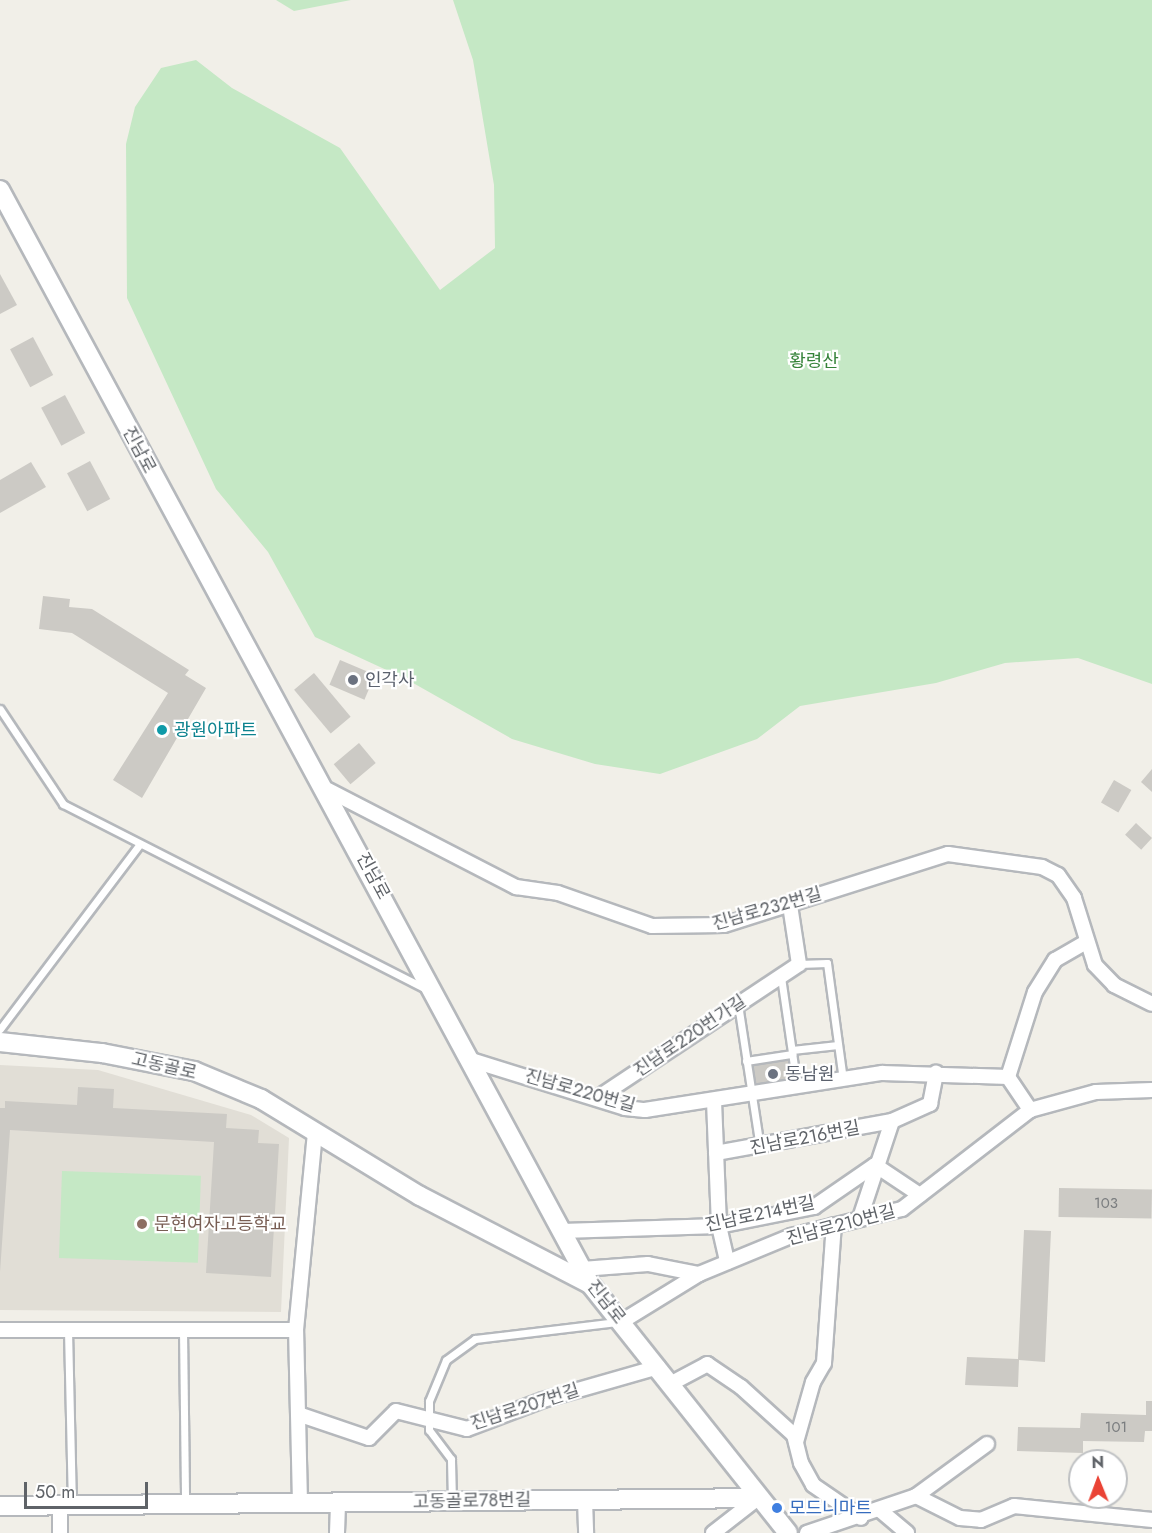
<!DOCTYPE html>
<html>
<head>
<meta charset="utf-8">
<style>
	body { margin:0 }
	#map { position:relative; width:1152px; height:1533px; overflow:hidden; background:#f1efe8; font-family:Jost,"Noto Sans KR",sans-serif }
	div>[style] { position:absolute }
	.education>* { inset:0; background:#e1ded6 }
	.green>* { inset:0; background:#c5e8c5; transform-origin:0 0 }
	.building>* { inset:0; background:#cccac5; transform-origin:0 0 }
	.roads { filter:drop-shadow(2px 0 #b5b8bc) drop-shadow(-2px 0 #b5b8bc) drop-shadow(0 2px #b5b8bc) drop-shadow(0 -2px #b5b8bc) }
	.lane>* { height:7px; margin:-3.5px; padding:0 3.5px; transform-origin:3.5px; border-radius:3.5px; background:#fff }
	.street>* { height:14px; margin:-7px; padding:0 7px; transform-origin:7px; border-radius:7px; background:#fff }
	.secondary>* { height:18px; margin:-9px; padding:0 9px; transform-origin:9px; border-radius:9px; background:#fff }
	.dots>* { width:16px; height:16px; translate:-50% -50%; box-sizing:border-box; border:3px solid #fff; border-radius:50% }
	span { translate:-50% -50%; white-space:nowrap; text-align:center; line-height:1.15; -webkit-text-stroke:4.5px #fff; paint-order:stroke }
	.number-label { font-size:15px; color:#7a7d7f }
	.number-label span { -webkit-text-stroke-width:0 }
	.park-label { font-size:18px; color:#348238 }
	.street-label { font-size:18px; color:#5f6368 }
	.worship-label { font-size:18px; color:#5b616d }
	.left { translate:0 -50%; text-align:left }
	.culture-label { font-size:18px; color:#0d838f }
	.education-label { font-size:18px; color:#785e54 }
	.shop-label { font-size:18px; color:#366cbe }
	.north { position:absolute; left:1068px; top:1449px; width:60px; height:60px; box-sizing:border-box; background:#fff; border:2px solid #bfc1c3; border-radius:50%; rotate:359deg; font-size:16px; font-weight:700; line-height:24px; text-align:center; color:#5f6368 }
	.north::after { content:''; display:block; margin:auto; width:21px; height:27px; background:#ea4335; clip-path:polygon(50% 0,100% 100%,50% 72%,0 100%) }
	.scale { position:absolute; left:24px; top:1482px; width:124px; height:27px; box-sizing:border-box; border:3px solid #5f6368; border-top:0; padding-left:8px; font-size:18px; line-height:21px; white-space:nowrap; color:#5f6368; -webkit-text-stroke:4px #fff; paint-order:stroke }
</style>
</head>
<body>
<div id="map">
	<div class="education">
		<i style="clip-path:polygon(0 1065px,98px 1070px,251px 1115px,289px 1138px,281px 1312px,0 1310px)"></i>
	</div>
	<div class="green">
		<i style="clip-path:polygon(276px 0,351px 0,294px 11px)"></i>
		<i style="clip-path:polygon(453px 0,1152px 0,1152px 684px,1078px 658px,1005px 663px,936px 683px,800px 706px,757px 739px,660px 774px,595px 764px,512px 739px,406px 679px,315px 637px,268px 552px,216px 489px,127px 298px,126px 144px,135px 107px,161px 68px,196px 60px,232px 88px,340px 148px,440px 290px,495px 248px,494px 185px,473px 60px)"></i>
		<i style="left:62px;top:1171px;width:139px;height:87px;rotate:2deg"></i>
	</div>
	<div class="building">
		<i style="clip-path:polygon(0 274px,17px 305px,0 314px)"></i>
		<i style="left:33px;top:337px;width:43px;height:26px;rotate:62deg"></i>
		<i style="left:65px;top:395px;width:43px;height:27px;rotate:62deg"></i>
		<i style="left:90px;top:461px;width:43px;height:26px;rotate:62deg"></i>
		<i style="clip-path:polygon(31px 462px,46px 487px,0 513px,0 480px)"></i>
		<i style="clip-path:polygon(43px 596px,70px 599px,69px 607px,92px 609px,189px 670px,185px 675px,206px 688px,142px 798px,113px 780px,168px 693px,72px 633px,39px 629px)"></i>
		<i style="left:340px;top:660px;width:38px;height:27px;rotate:23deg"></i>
		<i style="left:314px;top:673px;width:57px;height:26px;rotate:50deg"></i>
		<i style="left:359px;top:743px;width:26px;height:33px;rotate:50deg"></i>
		<i style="clip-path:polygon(1152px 769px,1152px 792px,1141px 782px)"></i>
		<i style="left:1114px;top:780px;width:20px;height:26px;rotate:30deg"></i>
		<i style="left:1136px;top:823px;width:22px;height:16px;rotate:43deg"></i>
		<i style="left:792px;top:1055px;width:31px;height:43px;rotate:81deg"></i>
		<i style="clip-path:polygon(78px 1087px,114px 1089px,113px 1108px,227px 1114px,226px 1128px,259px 1130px,258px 1143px,279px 1144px,271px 1277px,206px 1273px,214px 1142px,10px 1130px,0 1272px,0 1108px,5px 1108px,5px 1101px,77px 1105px)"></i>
		<i style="left:1059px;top:1188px;width:93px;height:29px;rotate:1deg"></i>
		<i style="clip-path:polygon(1024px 1230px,1051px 1231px,1045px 1362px,1019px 1360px,1018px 1387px,965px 1385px,967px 1357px,1018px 1359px)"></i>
		<i style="clip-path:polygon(1146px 1401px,1152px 1401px,1152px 1431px,1145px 1431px,1144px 1442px,1083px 1441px,1083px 1453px,1017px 1451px,1018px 1427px,1080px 1428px,1081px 1413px,1146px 1415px)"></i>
	</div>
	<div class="roads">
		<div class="lane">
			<i style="left:0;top:709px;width:114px;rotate:56.4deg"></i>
			<i style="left:63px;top:804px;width:405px;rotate:27deg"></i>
			<i style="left:799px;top:964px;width:28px;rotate:-2deg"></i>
			<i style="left:827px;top:963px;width:118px;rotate:82.2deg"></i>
			<i style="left:781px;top:977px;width:111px;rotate:81.7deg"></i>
			<i style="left:738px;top:1004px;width:145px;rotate:81.3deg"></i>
			<i style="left:0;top:1029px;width:232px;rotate:-52.9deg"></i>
			<i style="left:792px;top:1050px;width:46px;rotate:-6.2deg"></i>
			<i style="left:746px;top:1061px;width:47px;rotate:-8.7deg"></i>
			<i style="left:68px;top:1330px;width:174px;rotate:88.7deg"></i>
			<i style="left:183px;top:1330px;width:174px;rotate:89.3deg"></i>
			<i style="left:452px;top:1501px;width:42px;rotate:-91.4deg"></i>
			<i style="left:451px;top:1459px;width:36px;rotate:-127deg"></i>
			<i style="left:429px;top:1430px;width:29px;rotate:-90deg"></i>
			<i style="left:429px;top:1401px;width:44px;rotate:-67.5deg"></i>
			<i style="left:446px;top:1360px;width:36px;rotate:-36deg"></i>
			<i style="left:475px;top:1339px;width:143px;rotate:-6.8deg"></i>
		</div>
		<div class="street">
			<i style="left:328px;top:790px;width:212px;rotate:27.3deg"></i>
			<i style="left:516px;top:887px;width:42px;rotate:8.1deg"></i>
			<i style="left:558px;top:893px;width:100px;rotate:19.3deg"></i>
			<i style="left:652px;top:926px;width:72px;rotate:-0.8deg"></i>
			<i style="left:724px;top:925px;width:235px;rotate:-17.6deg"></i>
			<i style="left:948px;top:854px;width:95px;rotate:7.9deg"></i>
			<i style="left:1042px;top:867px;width:18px;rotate:27deg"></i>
			<i style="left:1058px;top:875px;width:28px;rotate:55deg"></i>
			<i style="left:1074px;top:898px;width:70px;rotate:72.6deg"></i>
			<i style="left:1095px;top:965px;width:28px;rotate:46deg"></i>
			<i style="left:1114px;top:985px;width:42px;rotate:26.6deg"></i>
			<i style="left:471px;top:1060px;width:161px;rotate:17.3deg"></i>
			<i style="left:625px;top:1108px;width:20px;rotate:6deg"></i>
			<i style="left:645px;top:1110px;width:240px;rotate:-8.9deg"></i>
			<i style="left:882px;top:1073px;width:126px;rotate:1.8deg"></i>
			<i style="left:1008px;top:1077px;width:89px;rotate:-72.4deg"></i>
			<i style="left:1035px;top:992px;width:38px;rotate:-58deg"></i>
			<i style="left:1055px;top:960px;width:34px;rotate:-30deg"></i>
			<i style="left:1008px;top:1077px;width:40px;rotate:56deg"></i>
			<i style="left:599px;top:1097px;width:240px;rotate:-33.6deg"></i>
			<i style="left:799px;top:964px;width:60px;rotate:-98.7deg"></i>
			<i style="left:714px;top:1101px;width:125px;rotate:87.7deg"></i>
			<i style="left:719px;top:1226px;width:37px;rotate:77deg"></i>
			<i style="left:716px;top:1153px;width:179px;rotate:-10.3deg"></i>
			<i style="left:892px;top:1121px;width:42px;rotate:-24.1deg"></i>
			<i style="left:930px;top:1104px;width:32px;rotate:-79deg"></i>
			<i style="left:875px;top:1165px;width:54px;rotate:33.7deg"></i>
			<i style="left:860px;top:1218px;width:102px;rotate:-71.7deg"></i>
			<i style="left:562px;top:1231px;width:157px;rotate:-1.8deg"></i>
			<i style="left:719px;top:1226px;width:97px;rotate:-11.3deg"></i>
			<i style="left:814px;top:1207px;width:74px;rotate:-34.5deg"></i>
			<i style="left:582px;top:1269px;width:66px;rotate:-4.3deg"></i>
			<i style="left:648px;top:1264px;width:52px;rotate:11.1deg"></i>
			<i style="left:621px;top:1322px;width:92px;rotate:-31.6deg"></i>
			<i style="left:699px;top:1274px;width:100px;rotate:-22.4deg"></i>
			<i style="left:791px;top:1236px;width:114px;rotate:-13.7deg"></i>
			<i style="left:902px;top:1209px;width:162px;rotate:-37.7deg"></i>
			<i style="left:1030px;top:1110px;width:68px;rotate:-15.3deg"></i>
			<i style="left:1096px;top:1092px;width:56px;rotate:-2deg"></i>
			<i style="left:0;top:1330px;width:296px"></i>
			<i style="left:672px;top:1383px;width:40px;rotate:-28deg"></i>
			<i style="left:707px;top:1364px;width:41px;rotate:34.1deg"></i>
			<i style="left:741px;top:1387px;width:72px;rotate:42.2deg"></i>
			<i style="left:794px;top:1435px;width:29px;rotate:76deg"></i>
			<i style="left:801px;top:1463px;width:25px;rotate:61deg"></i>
			<i style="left:813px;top:1485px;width:58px;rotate:34.5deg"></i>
			<i style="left:298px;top:1414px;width:75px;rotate:18.7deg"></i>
			<i style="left:369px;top:1438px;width:38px;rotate:-45deg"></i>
			<i style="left:396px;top:1411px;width:73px;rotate:14.2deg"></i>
			<i style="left:467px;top:1429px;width:81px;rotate:-20.9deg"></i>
			<i style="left:543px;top:1400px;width:120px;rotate:-16deg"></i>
			<i style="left:796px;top:1442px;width:62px;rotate:-74.2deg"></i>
			<i style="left:813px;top:1382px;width:22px;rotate:-60deg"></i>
			<i style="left:824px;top:1363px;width:138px;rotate:-85.9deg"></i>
			<i style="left:916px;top:1496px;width:49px;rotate:26.6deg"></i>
			<i style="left:960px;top:1518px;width:21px;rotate:5deg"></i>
			<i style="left:981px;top:1520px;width:36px;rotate:-23deg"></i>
			<i style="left:1014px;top:1506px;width:139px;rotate:5.8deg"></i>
			<i style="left:585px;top:1500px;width:33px;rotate:88deg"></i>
			<i style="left:300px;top:1503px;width:173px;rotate:-91.3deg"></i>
			<i style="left:296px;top:1330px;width:197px;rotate:-84.5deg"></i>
			<i style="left:60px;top:1505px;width:28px;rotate:90deg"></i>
			<i style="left:881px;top:1511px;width:34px;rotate:40deg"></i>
			<i style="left:337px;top:1533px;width:31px;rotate:-88deg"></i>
			<i style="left:713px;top:1533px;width:57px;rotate:-37.9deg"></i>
			<i style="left:807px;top:1533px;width:115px;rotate:-18.7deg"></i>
			<i style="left:916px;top:1496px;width:88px;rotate:-36.2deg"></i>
		</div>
		<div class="secondary">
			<i style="left:0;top:190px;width:1243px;rotate:61.66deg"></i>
			<i style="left:590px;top:1284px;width:318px;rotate:51.5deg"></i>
			<i style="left:0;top:1042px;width:103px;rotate:6.2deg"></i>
			<i style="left:102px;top:1053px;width:94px;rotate:11.1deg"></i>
			<i style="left:194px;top:1071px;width:73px;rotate:22.7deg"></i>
			<i style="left:261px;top:1099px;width:186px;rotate:31.4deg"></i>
			<i style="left:420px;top:1196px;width:191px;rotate:27.4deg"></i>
			<i style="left:0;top:1506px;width:758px;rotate:-0.6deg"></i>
		</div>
	</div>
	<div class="dots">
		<i style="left:353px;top:680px;background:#6b7280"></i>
		<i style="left:162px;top:730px;background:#0f9aa8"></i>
		<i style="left:773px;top:1074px;background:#6b7280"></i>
		<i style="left:142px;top:1224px;background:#8d6e63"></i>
		<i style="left:777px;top:1508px;background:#3f7fe0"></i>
	</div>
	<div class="number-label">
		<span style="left:1106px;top:1204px">103</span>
		<span style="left:1116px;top:1428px">101</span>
	</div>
	<div class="park-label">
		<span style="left:814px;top:361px">황령산</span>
	</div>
	<div class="street-label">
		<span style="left:139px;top:450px;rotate:62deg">진남로</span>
		<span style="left:373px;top:876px;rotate:62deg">진남로</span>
		<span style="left:767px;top:909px;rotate:-16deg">진남로232번길</span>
		<span style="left:690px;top:1036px;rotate:-34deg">진남로220번가길</span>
		<span style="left:164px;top:1066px;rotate:13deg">고동골로</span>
		<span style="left:580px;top:1091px;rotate:16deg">진남로220번길</span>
		<span style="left:805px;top:1138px;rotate:-11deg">진남로216번길</span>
		<span style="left:760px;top:1214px;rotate:-12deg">진남로214번길</span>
		<span style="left:841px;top:1225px;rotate:-15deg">진남로210번길</span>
		<span style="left:606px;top:1302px;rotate:52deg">진남로</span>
		<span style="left:525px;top:1407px;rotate:-18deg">진남로207번길</span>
		<span style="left:472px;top:1501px;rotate:-1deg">고동골로78번길</span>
	</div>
	<div class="worship-label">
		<span class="left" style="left:365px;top:680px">인각사</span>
		<span class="left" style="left:785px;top:1074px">동남원</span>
	</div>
	<div class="culture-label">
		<span class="left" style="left:174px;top:730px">광원아파트</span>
	</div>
	<div class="education-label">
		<span class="left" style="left:154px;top:1224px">문현여자고등학교</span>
	</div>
	<div class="shop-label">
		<span class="left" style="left:789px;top:1508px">모드니마트</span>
	</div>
	<div class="north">N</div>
	<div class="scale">50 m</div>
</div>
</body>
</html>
